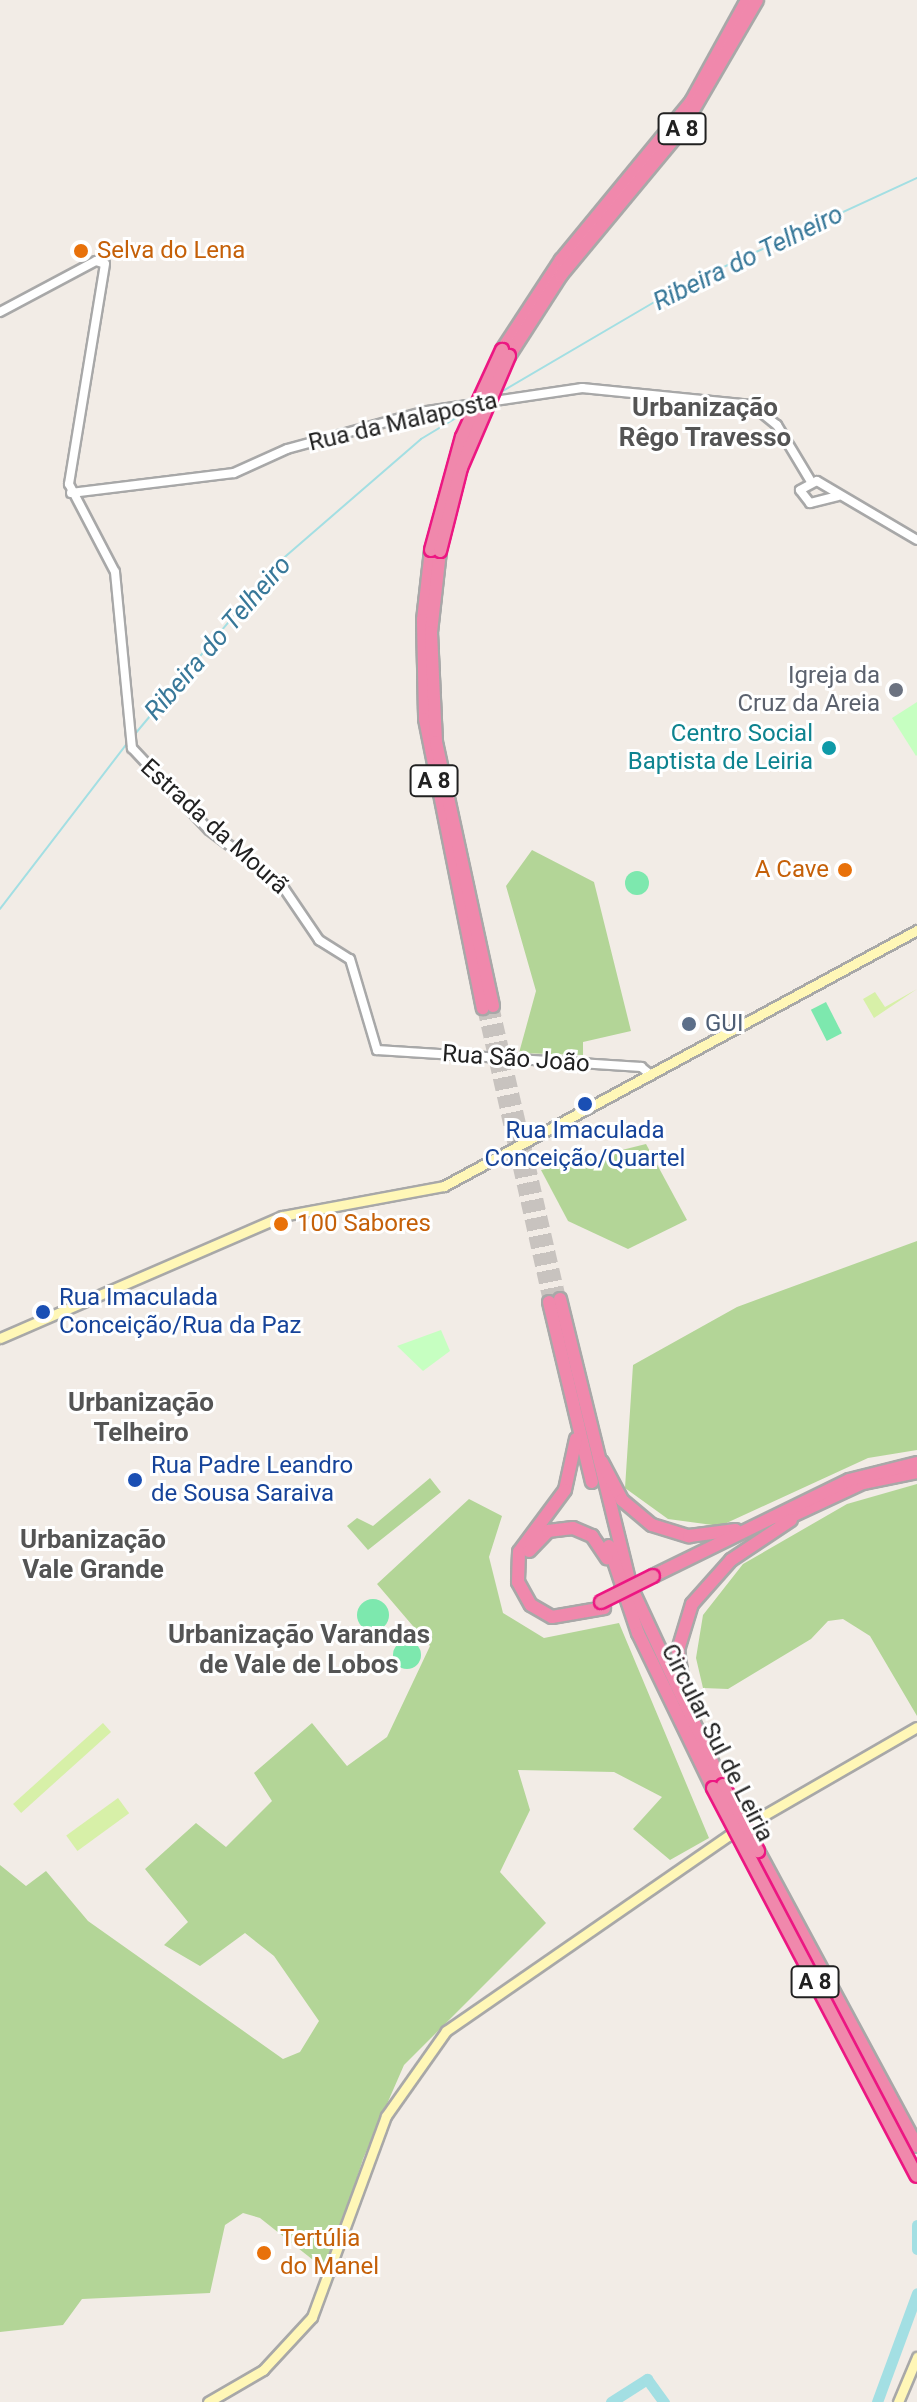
<!DOCTYPE html>
<html>
<head>
<meta charset="utf-8">
<style>
	body { margin:0 }
	#map { position:relative; width:917px; height:2402px; overflow:hidden; background:#f2ece6; font-family:Roboto,sans-serif }
	div>[style] { position:absolute }
	.grass>* { inset:0; background:#d7f0a8; transform-origin:0 0 }
	.forest>* { inset:0; background:#b3d597 }
	.park>* { inset:0; background:#c6ffc1 }
	.pitch>* { inset:0; background:#7de8ae; transform-origin:0 0 }
	.round { border-radius:50% }
	.stream>* { height:2px; margin:-1px; padding:0 1px; transform-origin:1px; border-radius:1px; background:#a3dfe3 }
	.river>* { height:11px; margin:-5.5px; padding:0 5.5px; transform-origin:5.5px; border-radius:5.5px; background:#a3dfe3 }
	.motorway-tunnel>* { height:12px; margin-top:-6px; transform-origin:0; background:repeating-linear-gradient(90deg,#c8c3bf 0 12px,transparent 0 18px) }
	.roads { filter:drop-shadow(2px 0 #a8a8a8) drop-shadow(-2px 0 #a8a8a8) drop-shadow(0 2px #a8a8a8) drop-shadow(0 -2px #a8a8a8) }
	.tertiary>* { height:8px; margin:-4px; padding:0 4px; transform-origin:4px; border-radius:4px; background:#fff }
	.secondary>* { height:9px; margin:-4.5px; padding:0 4.5px; transform-origin:4.5px; border-radius:4.5px; background:#fff7b7 }
	.motorway>* { height:12px; margin:-6px; padding:0 6px; transform-origin:6px; border-radius:6px; background:#f088ac }
	.bridges { filter:drop-shadow(2px 0 #ec1782) drop-shadow(-2px 0 #ec1782) drop-shadow(0 2px #ec1782) drop-shadow(0 -2px #ec1782) }
	.motorway-bridge>* { height:12px; margin:-6px; padding:0 6px; transform-origin:6px; border-radius:6px; background:#f088ac }
	.dots>* { width:22px; height:22px; translate:-50% -50%; box-sizing:border-box; border:4px solid #fff; border-radius:50% }
	span { translate:-50% -50%; white-space:nowrap; text-align:center; line-height:1.15; -webkit-text-stroke:6px #fff; paint-order:stroke }
	.shield-label span { padding:2px 6px; background:#fff; border:2px solid; border-radius:6px; -webkit-text-stroke-width:0 }
	.shield-label { font-size:22px; color:#212121; font-weight:700 }
	.food-label { font-size:24px; color:#c56008 }
	.left { translate:0 -50%; text-align:left }
	.right { translate:-100% -50%; text-align:right }
	.street-label { font-size:24px; color:#212121 }
	.worship-label { font-size:24px; color:#5b616d }
	.culture-label { font-size:24px; color:#0d838f }
	.service-label { font-size:24px; color:#4e5e75 }
	.transit-label { font-size:24px; color:#164399 }
	.water-label { font-size:26px; color:#387899; font-style:italic }
	.neighbourhood-label { font-size:26px; color:#545454; font-weight:700 }
</style>
</head>
<body>
<div id="map">
	<div class="grass">
		<i style="clip-path:polygon(917px 989px,874px 1018px,863px 999px,875px 992px,885px 1007px)"></i>
		<i style="left:103px;top:1723px;width:12px;height:121px;rotate:48deg"></i>
		<i style="left:118px;top:1798px;width:19px;height:64px;rotate:54deg"></i>
	</div>
	<div class="forest">
		<i style="clip-path:polygon(532px 850px,594px 882px,631px 1031px,583px 1042px,583px 1055px,519px 1053px,536px 991px,506px 886px)"></i>
		<i style="clip-path:polygon(646px 1144px,687px 1220px,628px 1249px,568px 1221px,541px 1170px)"></i>
		<i style="clip-path:polygon(917px 1241px,917px 1450px,868px 1458px,720px 1526px,668px 1519px,625px 1488px,633px 1365px,737px 1307px)"></i>
		<i style="clip-path:polygon(430px 1478px,441px 1492px,368px 1550px,347px 1526px,357px 1518px,373px 1526px)"></i>
		<i style="clip-path:polygon(917px 1484px,917px 1716px,870px 1636px,843px 1619px,828px 1621px,811px 1639px,728px 1689px,703px 1688px,696px 1658px,703px 1615px,743px 1564px,847px 1504px)"></i>
		<i style="clip-path:polygon(469px 1499px,502px 1516px,489px 1557px,503px 1613px,544px 1638px,619px 1623px,709px 1838px,670px 1860px,633px 1829px,662px 1797px,614px 1772px,518px 1770px,530px 1810px,500px 1872px,546px 1923px,404px 2065px,363px 2159px,327px 2271px,260px 2218px,243px 2213px,225px 2225px,210px 2293px,82px 2299px,63px 2325px,0 2332px,0 1865px,26px 1886px,46px 1871px,88px 1921px,283px 2059px,300px 2052px,319px 2021px,274px 1956px,245px 1933px,200px 1966px,164px 1945px,188px 1922px,145px 1869px,196px 1823px,226px 1847px,272px 1801px,254px 1773px,312px 1723px,347px 1766px,387px 1737px,430px 1646px,377px 1584px)"></i>
	</div>
	<div class="park">
		<i style="clip-path:polygon(917px 702px,917px 755px,916px 756px,892px 718px)"></i>
		<i style="clip-path:polygon(441px 1330px,450px 1351px,423px 1371px,397px 1346px)"></i>
	</div>
	<div class="pitch">
		<i class="round" style="left:625px;top:871px;width:24px;height:24px"></i>
		<i style="left:826px;top:1002px;width:35px;height:17px;rotate:63deg"></i>
		<i class="round" style="left:357px;top:1599px;width:32px;height:32px"></i>
		<i class="round" style="left:393px;top:1641px;width:28px;height:28px"></i>
	</div>
	<div class="stream">
		<i style="left:501px;top:392px;width:208px;rotate:-30.4deg"></i>
		<i style="left:680px;top:287px;width:261px;rotate:-24.7deg"></i>
		<i style="left:135px;top:734px;width:224px;rotate:-50.1deg"></i>
		<i style="left:279px;top:562px;width:188px;rotate:-40.9deg"></i>
		<i style="left:421px;top:439px;width:52px;rotate:-31deg"></i>
		<i style="left:0;top:909px;width:210px;rotate:-52.5deg"></i>
	</div>
	<div class="river">
		<i style="left:917px;top:2225px;width:24px;rotate:90deg"></i>
		<i style="left:611px;top:2402px;width:43px;rotate:-32.6deg"></i>
		<i style="left:647px;top:2379px;width:29px;rotate:54deg"></i>
		<i style="left:877px;top:2402px;width:116px;rotate:-69.8deg"></i>
	</div>
	<div class="motorway-tunnel">
		<i style="left:493px;top:1006px;width:301px;rotate:77.1deg"></i>
		<i style="left:483px;top:1008px;width:301px;rotate:77.3deg"></i>
	</div>
	<div class="roads">
		<div class="tertiary">
			<i style="left:0;top:312px;width:109px;rotate:-28deg"></i>
			<i style="left:96px;top:261px;width:9px;rotate:18deg"></i>
			<i style="left:105px;top:264px;width:223px;rotate:99.3deg"></i>
			<i style="left:69px;top:484px;width:99px;rotate:62.4deg"></i>
			<i style="left:115px;top:572px;width:177px;rotate:84.5deg"></i>
			<i style="left:132px;top:748px;width:112px;rotate:46.8deg"></i>
			<i style="left:209px;top:830px;width:90px;rotate:36.9deg"></i>
			<i style="left:281px;top:884px;width:68px;rotate:55.8deg"></i>
			<i style="left:319px;top:940px;width:36px;rotate:32deg"></i>
			<i style="left:350px;top:959px;width:95px;rotate:73.5deg"></i>
			<i style="left:377px;top:1050px;width:265px;rotate:3.7deg"></i>
			<i style="left:641px;top:1067px;width:13px;rotate:39deg"></i>
			<i style="left:71px;top:493px;width:164px;rotate:-7deg"></i>
			<i style="left:234px;top:473px;width:58px;rotate:-24.4deg"></i>
			<i style="left:287px;top:449px;width:145px;rotate:-15.2deg"></i>
			<i style="left:427px;top:411px;width:157px;rotate:-8.4deg"></i>
			<i style="left:582px;top:388px;width:171px;rotate:5.7deg"></i>
			<i style="left:752px;top:405px;width:32px;rotate:39deg"></i>
			<i style="left:777px;top:425px;width:64px;rotate:59deg"></i>
			<i style="left:838px;top:496px;width:29px;rotate:166deg"></i>
			<i style="left:810px;top:503px;width:16px;rotate:-128deg"></i>
			<i style="left:800px;top:490px;width:19px;rotate:-28deg"></i>
			<i style="left:817px;top:481px;width:116px;rotate:30.5deg"></i>
		</div>
		<div class="secondary">
			<i style="left:0;top:1338px;width:307px;rotate:-23.4deg"></i>
			<i style="left:282px;top:1216px;width:165px;rotate:-10.5deg"></i>
			<i style="left:444px;top:1186px;width:538px;rotate:-28.42deg"></i>
			<i style="left:208px;top:2402px;width:64px;rotate:-30.2deg"></i>
			<i style="left:263px;top:2370px;width:72px;rotate:-47.2deg"></i>
			<i style="left:312px;top:2317px;width:214px;rotate:-69.8deg"></i>
			<i style="left:386px;top:2116px;width:104px;rotate:-54.8deg"></i>
			<i style="left:446px;top:2031px;width:343px;rotate:-34.7deg"></i>
			<i style="left:728px;top:1836px;width:218px;rotate:-30deg"></i>
			<i style="left:898px;top:2402px;width:49px;rotate:-67.1deg"></i>
		</div>
		<div class="motorway">
			<i style="left:502px;top:350px;width:108px;rotate:-56.8deg"></i>
			<i style="left:561px;top:260px;width:205px;rotate:-50.6deg"></i>
			<i style="left:691px;top:102px;width:116px;rotate:-61.2deg"></i>
			<i style="left:509px;top:356px;width:96px;rotate:-57.3deg"></i>
			<i style="left:561px;top:275px;width:190px;rotate:-50.3deg"></i>
			<i style="left:682px;top:129px;width:149px;rotate:-59.8deg"></i>
			<i style="left:431px;top:550px;width:70px;rotate:96.5deg"></i>
			<i style="left:423px;top:620px;width:99px;rotate:88.8deg"></i>
			<i style="left:425px;top:719px;width:295px;rotate:78.7deg"></i>
			<i style="left:440px;top:551px;width:81px;rotate:96.3deg"></i>
			<i style="left:431px;top:632px;width:110px;rotate:87.4deg"></i>
			<i style="left:436px;top:742px;width:270px;rotate:77.8deg"></i>
			<i style="left:560px;top:1299px;width:297px;rotate:76.2deg"></i>
			<i style="left:631px;top:1587px;width:218px;rotate:65.1deg"></i>
			<i style="left:549px;top:1302px;width:185px;rotate:76.6deg"></i>
			<i style="left:576px;top:1439px;width:52px;rotate:102.2deg"></i>
			<i style="left:565px;top:1490px;width:77px;rotate:126.6deg"></i>
			<i style="left:519px;top:1552px;width:30px;rotate:92deg"></i>
			<i style="left:518px;top:1582px;width:26px;rotate:61deg"></i>
			<i style="left:531px;top:1605px;width:24px;rotate:30deg"></i>
			<i style="left:552px;top:1617px;width:53px;rotate:-9.8deg"></i>
			<i style="left:602px;top:1462px;width:43px;rotate:62.2deg"></i>
			<i style="left:622px;top:1500px;width:39px;rotate:40deg"></i>
			<i style="left:652px;top:1525px;width:39px;rotate:17deg"></i>
			<i style="left:689px;top:1536px;width:47px;rotate:-7.3deg"></i>
			<i style="left:781px;top:1521px;width:90px;rotate:-24.9deg"></i>
			<i style="left:863px;top:1483px;width:55px;rotate:-11.5deg"></i>
			<i style="left:609px;top:1546px;width:92px;rotate:71.6deg"></i>
			<i style="left:638px;top:1633px;width:172px;rotate:64.2deg"></i>
			<i style="left:529px;top:1551px;width:28px;rotate:-46deg"></i>
			<i style="left:548px;top:1531px;width:25px;rotate:-7deg"></i>
			<i style="left:573px;top:1528px;width:21px;rotate:23deg"></i>
			<i style="left:592px;top:1536px;width:27px;rotate:56deg"></i>
			<i style="left:653px;top:1576px;width:218px;rotate:-26.1deg"></i>
			<i style="left:849px;top:1480px;width:70px;rotate:-14deg"></i>
			<i style="left:685px;top:1699px;width:49px;rotate:-98.1deg"></i>
			<i style="left:678px;top:1650px;width:48px;rotate:-73.1deg"></i>
			<i style="left:692px;top:1604px;width:59px;rotate:-48.4deg"></i>
			<i style="left:731px;top:1560px;width:72px;rotate:-33.7deg"></i>
			<i style="left:758px;top:1851px;width:335px;rotate:61.7deg"></i>
		</div>
	</div>
	<div class="bridges">
		<div class="motorway-bridge">
			<i style="left:431px;top:550px;width:117px;rotate:-74.7deg"></i>
			<i style="left:462px;top:437px;width:96px;rotate:-65.3deg"></i>
			<i style="left:440px;top:551px;width:86px;rotate:-75.8deg"></i>
			<i style="left:461px;top:468px;width:122px;rotate:-66.8deg"></i>
			<i style="left:601px;top:1602px;width:58px;rotate:-26.6deg"></i>
			<i style="left:723px;top:1785px;width:75px;rotate:62.1deg"></i>
			<i style="left:713px;top:1788px;width:438px;rotate:62.3deg"></i>
		</div>
	</div>
	<div class="dots">
		<i style="left:81px;top:251px;background:#e8710a"></i>
		<i style="left:896px;top:690px;background:#6b7280"></i>
		<i style="left:829px;top:748px;background:#0f9aa8"></i>
		<i style="left:845px;top:870px;background:#e8710a"></i>
		<i style="left:689px;top:1024px;background:#5c6f8a"></i>
		<i style="left:585px;top:1104px;background:#1a4fb4"></i>
		<i style="left:281px;top:1224px;background:#e8710a"></i>
		<i style="left:43px;top:1312px;background:#1a4fb4"></i>
		<i style="left:135px;top:1480px;background:#1a4fb4"></i>
		<i style="left:264px;top:2253px;background:#e8710a"></i>
	</div>
	<div class="shield-label">
		<span style="left:682px;top:129px">A 8</span>
		<span style="left:434px;top:781px">A 8</span>
		<span style="left:815px;top:1982px">A 8</span>
	</div>
	<div class="food-label">
		<span class="left" style="left:97px;top:251px">Selva do Lena</span>
		<span class="right" style="left:829px;top:870px">A Cave</span>
		<span class="left" style="left:297px;top:1224px">100 Sabores</span>
		<span class="left" style="left:280px;top:2253px">Tertúlia<br>do Manel</span>
	</div>
	<div class="street-label">
		<span style="left:403px;top:422px;rotate:-13deg">Rua da Malaposta</span>
		<span style="left:214px;top:827px;rotate:42deg">Estrada da Mourã</span>
		<span style="left:516px;top:1059px;rotate:4deg">Rua São João</span>
		<span style="left:717px;top:1743px;rotate:63deg">Circular Sul de Leiria</span>
	</div>
	<div class="worship-label">
		<span class="right" style="left:880px;top:690px">Igreja da<br>Cruz da Areia</span>
	</div>
	<div class="culture-label">
		<span class="right" style="left:813px;top:748px">Centro Social<br>Baptista de Leiria</span>
	</div>
	<div class="service-label">
		<span class="left" style="left:705px;top:1024px">GUI</span>
	</div>
	<div class="transit-label">
		<span style="left:585px;top:1145px">Rua Imaculada<br>Conceição/Quartel</span>
		<span class="left" style="left:59px;top:1312px">Rua Imaculada<br>Conceição/Rua da Paz</span>
		<span class="left" style="left:151px;top:1480px">Rua Padre Leandro<br>de Sousa Saraiva</span>
	</div>
	<div class="water-label">
		<span style="left:748px;top:258px;rotate:-26deg">Ribeira do Telheiro</span>
		<span style="left:218px;top:638px;rotate:-49deg">Ribeira do Telheiro</span>
	</div>
	<div class="neighbourhood-label">
		<span style="left:705px;top:423px">Urbanização<br>Rêgo Travesso</span>
		<span style="left:141px;top:1418px">Urbanização<br>Telheiro</span>
		<span style="left:93px;top:1555px">Urbanização<br>Vale Grande</span>
		<span style="left:299px;top:1650px">Urbanização Varandas<br>de Vale de Lobos</span>
	</div>
</div>
</body>
</html>
